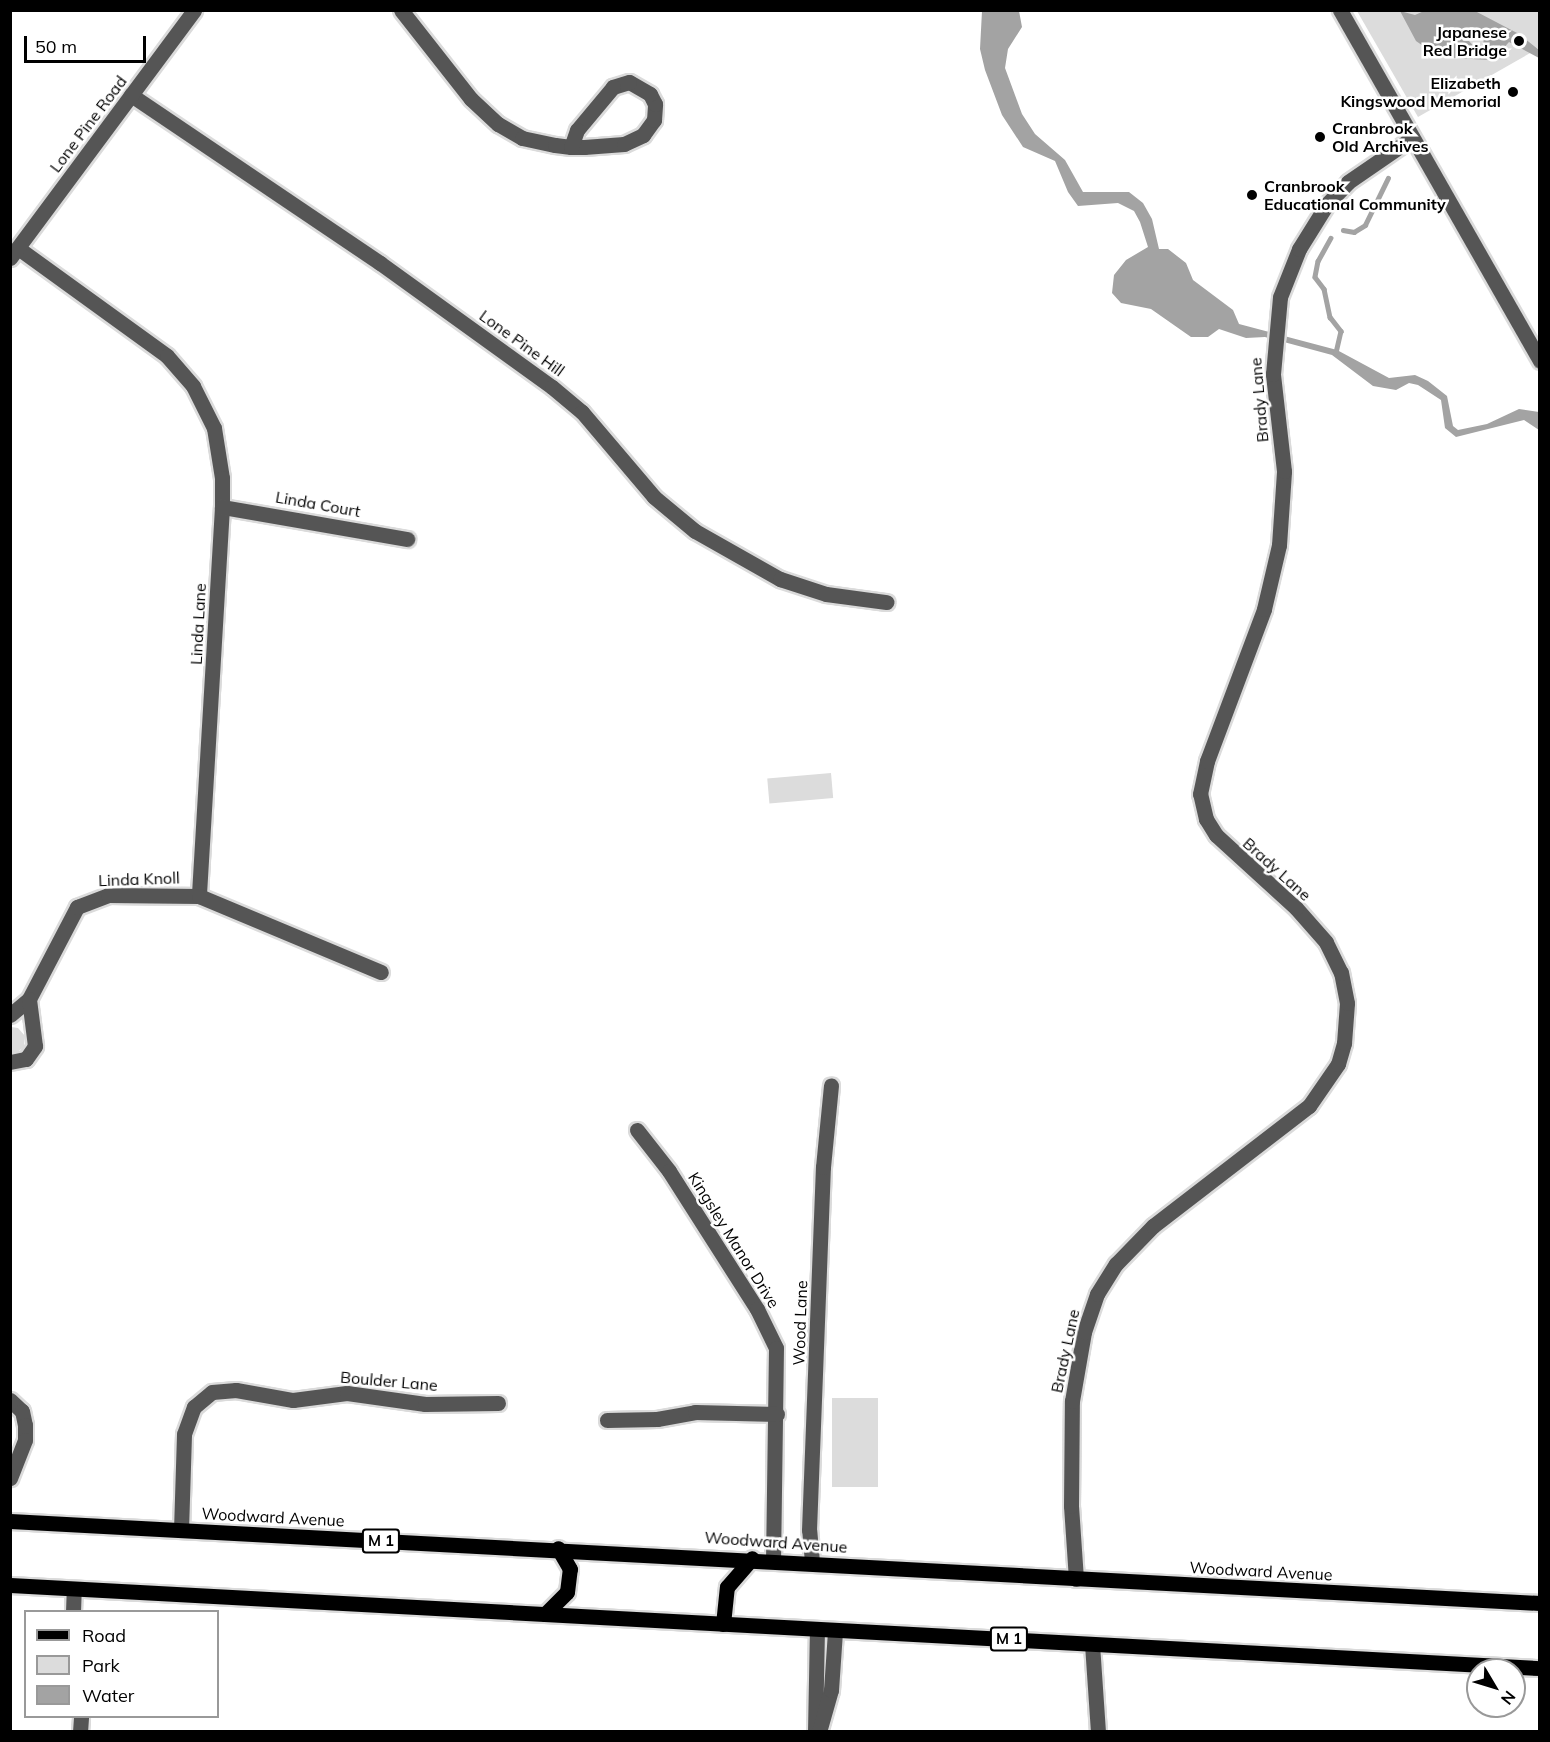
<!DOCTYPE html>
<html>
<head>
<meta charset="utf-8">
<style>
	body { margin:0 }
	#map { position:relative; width:1550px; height:1742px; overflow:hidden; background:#fff; font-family:Mulish,sans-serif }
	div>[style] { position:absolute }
	.green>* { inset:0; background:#dcdcdc; transform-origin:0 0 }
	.water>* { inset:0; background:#a3a3a3 }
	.stream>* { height:4.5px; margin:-2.25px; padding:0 2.25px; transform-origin:2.25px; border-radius:2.25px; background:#a3a3a3 }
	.roads { filter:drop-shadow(2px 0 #dbdbdb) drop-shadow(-2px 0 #dbdbdb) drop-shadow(0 2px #dbdbdb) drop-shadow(0 -2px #dbdbdb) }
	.minor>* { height:15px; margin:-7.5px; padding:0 7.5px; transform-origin:7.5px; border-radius:7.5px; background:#555 }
	.major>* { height:15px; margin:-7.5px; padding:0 7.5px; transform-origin:7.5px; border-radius:7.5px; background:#000 }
	.dots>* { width:16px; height:16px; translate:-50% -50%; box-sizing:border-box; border:3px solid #fff; border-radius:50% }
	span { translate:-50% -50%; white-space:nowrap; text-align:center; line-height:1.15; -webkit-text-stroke:5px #fff; paint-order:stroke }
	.shield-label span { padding:2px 4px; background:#fff; border:2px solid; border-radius:4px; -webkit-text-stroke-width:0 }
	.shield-label { font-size:15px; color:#000; font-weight:700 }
	.poi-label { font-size:16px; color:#000; font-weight:700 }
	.right { translate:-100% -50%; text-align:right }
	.left { translate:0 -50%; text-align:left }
	.street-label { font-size:16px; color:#000 }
	.frame { position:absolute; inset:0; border:12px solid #000; pointer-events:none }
	.legend { position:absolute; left:24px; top:1610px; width:195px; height:108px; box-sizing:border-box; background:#fff; border:2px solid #999; margin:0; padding:8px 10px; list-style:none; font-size:18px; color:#000 }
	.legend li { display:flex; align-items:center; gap:12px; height:30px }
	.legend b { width:30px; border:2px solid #999 }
	.north { position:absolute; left:1466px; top:1658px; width:60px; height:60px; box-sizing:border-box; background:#fff; border:2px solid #999; border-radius:50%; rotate:128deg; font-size:16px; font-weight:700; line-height:24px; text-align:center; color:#000 }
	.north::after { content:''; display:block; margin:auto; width:21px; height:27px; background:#000; clip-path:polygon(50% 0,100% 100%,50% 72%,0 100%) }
	.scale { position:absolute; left:24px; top:36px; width:122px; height:27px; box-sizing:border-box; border:3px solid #000; border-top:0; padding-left:8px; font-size:18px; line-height:21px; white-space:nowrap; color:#000; -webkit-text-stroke:4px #fff; paint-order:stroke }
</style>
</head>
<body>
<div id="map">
	<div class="green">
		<i style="clip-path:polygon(1357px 11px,1539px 11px,1539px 48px,1418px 117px)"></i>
		<i style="left:831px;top:773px;width:25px;height:64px;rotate:85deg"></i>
		<i style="clip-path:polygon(11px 1027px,18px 1028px,25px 1036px,24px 1047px,16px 1053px,11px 1054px)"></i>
		<i style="left:832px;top:1398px;width:46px;height:89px"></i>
	</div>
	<div class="water">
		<i style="clip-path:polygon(982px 11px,1019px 11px,1022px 27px,1008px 49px,1005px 68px,1022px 114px,1035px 134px,1065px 160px,1083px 192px,1129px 192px,1143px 203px,1152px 219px,1159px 249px,1168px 249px,1186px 263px,1193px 280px,1233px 310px,1239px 324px,1337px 350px,1389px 378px,1415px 375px,1428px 381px,1447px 396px,1453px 426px,1458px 430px,1487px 424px,1519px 409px,1539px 412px,1539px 430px,1524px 420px,1456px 437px,1445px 428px,1441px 400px,1418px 385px,1409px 383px,1396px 390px,1373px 386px,1332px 355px,1265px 337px,1246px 338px,1219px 329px,1208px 337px,1191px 337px,1151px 309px,1121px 303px,1112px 293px,1114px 275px,1126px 260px,1148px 247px,1140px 222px,1134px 211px,1118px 203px,1078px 206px,1068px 192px,1055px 161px,1023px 147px,1002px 115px,985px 70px,980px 49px)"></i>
		<i style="clip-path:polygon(evenodd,1400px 11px,1415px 15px,1424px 11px,1475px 11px,1519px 34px,1539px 50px,1539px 58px,1509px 42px,1495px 58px,1488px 60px,1439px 57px,1416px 41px,1400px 11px,1459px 32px,1479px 36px,1484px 40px,1482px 46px,1476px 49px,1469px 41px,1463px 41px,1459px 32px)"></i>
	</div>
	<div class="stream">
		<i style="left:1343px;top:230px;width:11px;rotate:10deg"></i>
		<i style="left:1354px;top:232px;width:13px;rotate:-32deg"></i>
		<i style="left:1365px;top:225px;width:52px;rotate:-63.9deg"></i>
		<i style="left:1331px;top:238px;width:26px;rotate:119deg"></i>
		<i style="left:1318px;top:261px;width:16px;rotate:101deg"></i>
		<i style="left:1315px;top:277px;width:15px;rotate:53deg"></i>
		<i style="left:1324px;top:289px;width:29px;rotate:78deg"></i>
		<i style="left:1330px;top:317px;width:18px;rotate:52deg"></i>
		<i style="left:1341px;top:331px;width:23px;rotate:103deg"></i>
	</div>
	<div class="roads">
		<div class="minor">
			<i style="left:401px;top:10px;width:113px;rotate:51.8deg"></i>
			<i style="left:471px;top:99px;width:37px;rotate:43deg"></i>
			<i style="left:498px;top:124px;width:28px;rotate:30deg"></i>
			<i style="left:522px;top:138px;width:34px;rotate:12deg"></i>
			<i style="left:555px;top:145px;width:16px;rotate:7deg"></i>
			<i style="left:571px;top:147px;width:13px"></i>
			<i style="left:584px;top:147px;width:40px;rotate:-4.3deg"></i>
			<i style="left:624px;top:144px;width:21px;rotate:-25deg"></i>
			<i style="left:643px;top:135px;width:19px;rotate:-54deg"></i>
			<i style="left:654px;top:120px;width:16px;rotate:-86deg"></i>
			<i style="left:655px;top:104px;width:11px;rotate:-117deg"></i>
			<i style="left:650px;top:94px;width:24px;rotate:-150deg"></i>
			<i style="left:629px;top:82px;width:17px;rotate:163deg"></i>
			<i style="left:613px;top:87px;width:56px;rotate:129.9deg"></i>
			<i style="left:577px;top:130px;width:18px;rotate:109deg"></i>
			<i style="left:1340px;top:10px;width:404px;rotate:60.3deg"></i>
			<i style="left:131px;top:95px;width:300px;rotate:34deg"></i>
			<i style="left:380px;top:263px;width:212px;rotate:35.8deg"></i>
			<i style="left:552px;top:387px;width:39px;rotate:40deg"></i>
			<i style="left:582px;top:412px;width:111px;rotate:49.7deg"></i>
			<i style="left:654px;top:497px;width:53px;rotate:39.7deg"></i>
			<i style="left:695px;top:531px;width:98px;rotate:29.5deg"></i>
			<i style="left:780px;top:579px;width:48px;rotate:18.1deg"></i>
			<i style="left:826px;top:594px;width:61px;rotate:7.6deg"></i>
			<i style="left:18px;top:248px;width:184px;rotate:35.9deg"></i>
			<i style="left:167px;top:356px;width:40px;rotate:49deg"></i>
			<i style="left:193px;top:386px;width:47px;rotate:63.4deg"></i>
			<i style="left:214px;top:428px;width:51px;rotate:80.9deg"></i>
			<i style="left:222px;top:478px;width:29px;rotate:90deg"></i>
			<i style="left:222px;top:507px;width:390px;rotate:93.4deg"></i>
			<i style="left:10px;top:258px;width:309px;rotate:-53.4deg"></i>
			<i style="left:222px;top:507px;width:188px;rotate:9.8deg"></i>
			<i style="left:10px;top:1015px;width:25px;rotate:-40deg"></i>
			<i style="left:29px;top:999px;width:104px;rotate:-62.4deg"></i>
			<i style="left:77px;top:907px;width:33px;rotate:-21deg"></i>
			<i style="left:108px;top:895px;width:91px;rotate:0.6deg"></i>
			<i style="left:199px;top:896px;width:197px;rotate:22.7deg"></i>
			<i style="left:10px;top:1062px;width:16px;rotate:-11deg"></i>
			<i style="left:26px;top:1059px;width:16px;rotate:-55deg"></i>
			<i style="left:35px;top:1046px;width:47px;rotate:-97.3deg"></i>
			<i style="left:637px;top:1130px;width:52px;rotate:52deg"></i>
			<i style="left:669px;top:1171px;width:164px;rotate:57.5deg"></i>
			<i style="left:757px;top:1309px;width:43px;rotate:64deg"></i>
			<i style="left:776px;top:1348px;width:212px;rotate:90.8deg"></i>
			<i style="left:10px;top:1400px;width:16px;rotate:43deg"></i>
			<i style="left:22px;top:1411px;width:14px;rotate:78deg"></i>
			<i style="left:25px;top:1425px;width:15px;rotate:90deg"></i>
			<i style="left:25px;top:1440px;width:41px;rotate:111.5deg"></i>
			<i style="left:607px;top:1420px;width:50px;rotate:-1.1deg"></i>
			<i style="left:657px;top:1419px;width:39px;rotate:-10deg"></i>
			<i style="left:695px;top:1412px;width:82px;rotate:1.4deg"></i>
			<i style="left:181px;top:1530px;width:96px;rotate:-88.2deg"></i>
			<i style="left:184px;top:1434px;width:29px;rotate:-70deg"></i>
			<i style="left:194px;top:1407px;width:23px;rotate:-40deg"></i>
			<i style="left:212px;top:1392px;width:24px;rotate:-5deg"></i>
			<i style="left:236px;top:1390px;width:58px;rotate:10deg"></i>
			<i style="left:293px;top:1400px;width:54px;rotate:-7.4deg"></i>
			<i style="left:347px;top:1393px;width:79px;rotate:8deg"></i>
			<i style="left:425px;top:1404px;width:73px;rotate:-0.8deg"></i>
			<i style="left:812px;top:1562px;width:32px;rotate:-95deg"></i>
			<i style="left:809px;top:1530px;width:363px;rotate:-87.8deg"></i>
			<i style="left:823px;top:1167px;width:82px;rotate:-84.4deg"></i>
			<i style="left:1076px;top:1579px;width:73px;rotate:-93.9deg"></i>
			<i style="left:1071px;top:1506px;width:105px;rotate:-89.5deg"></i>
			<i style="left:1072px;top:1401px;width:70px;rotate:-80.1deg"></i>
			<i style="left:1084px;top:1332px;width:40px;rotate:-71.1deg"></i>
			<i style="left:1097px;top:1294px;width:36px;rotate:-58deg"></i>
			<i style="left:1116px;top:1264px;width:53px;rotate:-45.8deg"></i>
			<i style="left:1153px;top:1226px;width:197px;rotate:-37.6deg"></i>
			<i style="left:1309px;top:1106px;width:51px;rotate:-55.4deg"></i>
			<i style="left:1338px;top:1064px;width:22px;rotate:-74deg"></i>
			<i style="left:1344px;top:1043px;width:40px;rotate:-85.7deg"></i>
			<i style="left:1347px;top:1003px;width:31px;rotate:-101deg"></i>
			<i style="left:1341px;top:973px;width:34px;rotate:-116deg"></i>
			<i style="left:1326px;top:942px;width:45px;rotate:-131.4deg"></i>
			<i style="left:1296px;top:908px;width:108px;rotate:-137.6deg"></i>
			<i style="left:1216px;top:835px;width:19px;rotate:-122deg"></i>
			<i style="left:1206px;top:819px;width:26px;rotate:-103deg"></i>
			<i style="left:1200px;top:794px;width:34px;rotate:-78deg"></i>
			<i style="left:1207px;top:761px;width:162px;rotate:-69.4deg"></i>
			<i style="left:1264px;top:609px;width:66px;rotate:-76.8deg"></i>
			<i style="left:1279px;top:545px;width:74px;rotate:-86.1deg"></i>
			<i style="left:1284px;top:471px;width:98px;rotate:-96.5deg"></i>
			<i style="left:1273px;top:374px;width:77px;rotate:-84.8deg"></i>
			<i style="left:1280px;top:297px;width:52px;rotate:-68.4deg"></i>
			<i style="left:1299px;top:249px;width:53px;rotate:-58.1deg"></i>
			<i style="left:1327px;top:204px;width:30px;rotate:-46deg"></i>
			<i style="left:1348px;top:182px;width:78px;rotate:-34.5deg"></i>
			<i style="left:73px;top:1612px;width:23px;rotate:-88deg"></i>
			<i style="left:1092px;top:1644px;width:88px;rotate:86.1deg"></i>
			<i style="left:80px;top:1732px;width:16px;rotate:-86deg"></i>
			<i style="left:815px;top:1732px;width:102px;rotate:-88.9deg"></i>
			<i style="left:819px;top:1732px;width:44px;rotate:-74.1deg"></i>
			<i style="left:831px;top:1690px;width:59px;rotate:-86.1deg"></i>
		</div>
		<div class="major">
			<i style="left:10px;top:1521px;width:1532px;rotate:3.07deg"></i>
			<i style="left:10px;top:1585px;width:1532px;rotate:3.11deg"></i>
			<i style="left:545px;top:1614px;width:31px;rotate:-45deg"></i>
			<i style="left:567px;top:1592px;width:23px;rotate:-83deg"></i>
			<i style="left:570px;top:1569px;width:24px;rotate:-120deg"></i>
			<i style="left:723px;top:1624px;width:37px;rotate:-84deg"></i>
			<i style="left:727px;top:1587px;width:38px;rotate:-49deg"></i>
		</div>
	</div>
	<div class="dots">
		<i style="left:1519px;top:41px;background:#000"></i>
		<i style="left:1513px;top:92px;background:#000"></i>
		<i style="left:1320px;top:137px;background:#000"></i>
		<i style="left:1252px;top:195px;background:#000"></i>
	</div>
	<div class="shield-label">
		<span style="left:381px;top:1541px">M 1</span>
		<span style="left:1009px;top:1639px">M 1</span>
	</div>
	<div class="poi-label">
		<span class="right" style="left:1507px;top:41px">Japanese<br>Red Bridge</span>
		<span class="right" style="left:1501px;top:92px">Elizabeth<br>Kingswood Memorial</span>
		<span class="left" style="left:1332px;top:137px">Cranbrook<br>Old Archives</span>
		<span class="left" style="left:1264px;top:195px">Cranbrook<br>Educational Community</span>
	</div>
	<div class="street-label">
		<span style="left:88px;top:124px;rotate:-53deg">Lone Pine Road</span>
		<span style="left:522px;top:343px;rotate:36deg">Lone Pine Hill</span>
		<span style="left:1259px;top:400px;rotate:-95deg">Brady Lane</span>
		<span style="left:318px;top:504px;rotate:10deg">Linda Court</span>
		<span style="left:198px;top:624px;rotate:-87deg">Linda Lane</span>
		<span style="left:1277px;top:869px;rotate:42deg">Brady Lane</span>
		<span style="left:139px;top:879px;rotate:-2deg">Linda Knoll</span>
		<span style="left:734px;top:1240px;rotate:58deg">Kingsley Manor Drive</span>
		<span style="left:800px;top:1323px;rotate:-88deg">Wood Lane</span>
		<span style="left:1065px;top:1351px;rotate:-78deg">Brady Lane</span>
		<span style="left:389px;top:1381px;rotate:5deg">Boulder Lane</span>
		<span style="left:273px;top:1517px;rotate:3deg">Woodward Avenue</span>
		<span style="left:776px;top:1542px;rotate:4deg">Woodward Avenue</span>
		<span style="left:1261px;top:1571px;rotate:3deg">Woodward Avenue</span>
	</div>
	<div class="frame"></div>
	<ul class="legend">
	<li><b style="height:8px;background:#000"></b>Road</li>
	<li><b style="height:16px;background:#dcdcdc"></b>Park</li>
	<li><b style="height:16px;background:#a3a3a3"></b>Water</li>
	</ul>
	<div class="north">N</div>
	<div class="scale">50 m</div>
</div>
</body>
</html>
